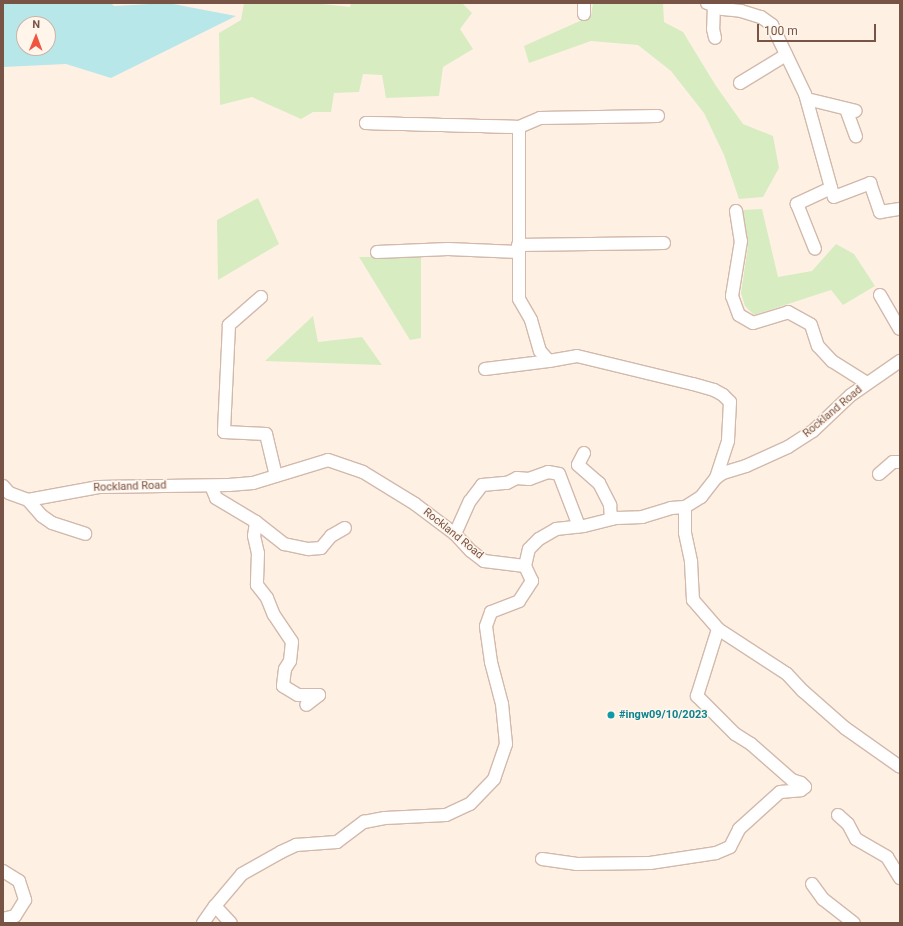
<!DOCTYPE html>
<html>
<head>
<meta charset="utf-8">
<style>
	body { margin:0 }
	#map { position:relative; width:903px; height:926px; overflow:hidden; background:#fef1e4; font-family:Roboto,sans-serif }
	div>[style] { position:absolute }
	.green>* { inset:0; background:#d7ecc1 }
	.water>* { inset:0; background:#b7e7e9 }
	.roads { filter:drop-shadow(1px 0 #d2b9ab) drop-shadow(-1px 0 #d2b9ab) drop-shadow(0 1px #d2b9ab) drop-shadow(0 -1px #d2b9ab) }
	.minor>* { height:12px; margin:-6px; padding:0 6px; transform-origin:6px; border-radius:6px; background:#fff }
	.dots>* { width:11px; height:11px; translate:-50% -50%; box-sizing:border-box; border:2px solid #fff5eb; border-radius:50% }
	span { translate:-50% -50%; white-space:nowrap; text-align:center; line-height:1.15; -webkit-text-stroke:3px #fff5eb; paint-order:stroke }
	.street-label { font-size:11px; color:#785447 }
	.culture-label { font-size:11px; color:#0d838f; font-weight:700 }
	.left { translate:0 -50%; text-align:left }
	.frame { position:absolute; inset:0; border:4px solid #785447; pointer-events:none }
	.north { position:absolute; left:16px; top:16px; width:40px; height:40px; box-sizing:border-box; background:#fff5eb; border:1px solid #c9b5a9; border-radius:50%; rotate:1deg; font-size:11px; font-weight:700; line-height:16px; text-align:center; color:#785447 }
	.north::after { content:''; display:block; margin:auto; width:14px; height:18px; background:#f05540; clip-path:polygon(50% 0,100% 100%,50% 72%,0 100%) }
	.scale { position:absolute; left:757px; top:24px; width:119px; height:18px; box-sizing:border-box; border:2px solid #785447; border-top:0; padding-left:5px; font-size:12px; line-height:14px; white-space:nowrap; color:#785447; -webkit-text-stroke:3px #fff5eb; paint-order:stroke }
</style>
</head>
<body>
<div id="map">
	<div class="green">
		<i style="clip-path:polygon(244px 3px,313px 3px,350px 7px,351px 3px,462px 3px,472px 13px,460px 29px,473px 49px,443px 67px,439px 96px,386px 98px,382px 75px,363px 74px,359px 92px,334px 93px,331px 112px,313px 112px,301px 119px,252px 97px,220px 105px,219px 33px,241px 20px)"></i>
		<i style="clip-path:polygon(593px 3px,663px 3px,664px 22px,683px 32px,716px 86px,743px 124px,773px 136px,779px 168px,763px 197px,739px 199px,724px 155px,704px 113px,671px 71px,638px 45px,591px 41px,529px 63px,524px 46px,591px 16px)"></i>
		<i style="clip-path:polygon(258px 198px,279px 244px,218px 280px,217px 220px)"></i>
		<i style="clip-path:polygon(762px 209px,778px 277px,812px 271px,836px 244px,854px 254px,875px 286px,843px 305px,831px 290px,754px 315px,745px 306px,741px 293px,748px 246px,742px 210px)"></i>
		<i style="clip-path:polygon(421px 256px,421px 338px,410px 340px,359px 257px)"></i>
		<i style="clip-path:polygon(313px 316px,318px 342px,362px 337px,382px 365px,265px 361px)"></i>
	</div>
	<div class="water">
		<i style="clip-path:polygon(evenodd,3px 3px,111px 3px,114px 6px,168px 3px,236px 16px,111px 78px,66px 64px,3px 67px,3px 3px,24px 24px,48px 24px,48px 48px,24px 48px,24px 24px)"></i>
	</div>
	<div class="roads">
		<div class="minor">
			<i style="left:584px;top:3px;width:11px;rotate:90deg"></i>
			<i style="left:707px;top:3px;width:17px;rotate:21deg"></i>
			<i style="left:723px;top:9px;width:18px;rotate:6deg"></i>
			<i style="left:741px;top:11px;width:21px;rotate:17deg"></i>
			<i style="left:761px;top:17px;width:14px;rotate:36deg"></i>
			<i style="left:772px;top:25px;width:76px;rotate:64.4deg"></i>
			<i style="left:805px;top:94px;width:98px;rotate:74.5deg"></i>
			<i style="left:831px;top:188px;width:38px;rotate:155deg"></i>
			<i style="left:797px;top:204px;width:48px;rotate:68.2deg"></i>
			<i style="left:714px;top:5px;width:24px;rotate:92deg"></i>
			<i style="left:713px;top:29px;width:9px;rotate:77deg"></i>
			<i style="left:740px;top:83px;width:54px;rotate:-31.3deg"></i>
			<i style="left:807px;top:99px;width:50px;rotate:13.8deg"></i>
			<i style="left:846px;top:109px;width:29px;rotate:70deg"></i>
			<i style="left:519px;top:127px;width:172px;rotate:90deg"></i>
			<i style="left:519px;top:299px;width:24px;rotate:60deg"></i>
			<i style="left:531px;top:320px;width:32px;rotate:74deg"></i>
			<i style="left:540px;top:351px;width:13px;rotate:48deg"></i>
			<i style="left:549px;top:361px;width:28px;rotate:-10deg"></i>
			<i style="left:577px;top:356px;width:119px;rotate:13.6deg"></i>
			<i style="left:693px;top:384px;width:22px;rotate:16deg"></i>
			<i style="left:714px;top:390px;width:10px;rotate:29deg"></i>
			<i style="left:723px;top:395px;width:10px;rotate:45deg"></i>
			<i style="left:730px;top:402px;width:39px;rotate:93deg"></i>
			<i style="left:728px;top:441px;width:39px;rotate:108deg"></i>
			<i style="left:519px;top:127px;width:153px;rotate:-178.5deg"></i>
			<i style="left:366px;top:123px;width:153px;rotate:1.5deg"></i>
			<i style="left:519px;top:127px;width:23px;rotate:-23deg"></i>
			<i style="left:540px;top:118px;width:118px;rotate:-1deg"></i>
			<i style="left:831px;top:188px;width:9px;rotate:72deg"></i>
			<i style="left:834px;top:197px;width:39px;rotate:-21deg"></i>
			<i style="left:870px;top:183px;width:31px;rotate:71deg"></i>
			<i style="left:880px;top:212px;width:20px;rotate:-9deg"></i>
			<i style="left:736px;top:211px;width:30px;rotate:81deg"></i>
			<i style="left:741px;top:241px;width:56px;rotate:99.3deg"></i>
			<i style="left:732px;top:296px;width:20px;rotate:70deg"></i>
			<i style="left:739px;top:315px;width:16px;rotate:30deg"></i>
			<i style="left:753px;top:323px;width:37px;rotate:-17deg"></i>
			<i style="left:788px;top:312px;width:26px;rotate:29deg"></i>
			<i style="left:811px;top:325px;width:22px;rotate:72deg"></i>
			<i style="left:818px;top:346px;width:21px;rotate:47deg"></i>
			<i style="left:832px;top:361px;width:41px;rotate:32.2deg"></i>
			<i style="left:518px;top:245px;width:146px;rotate:-0.8deg"></i>
			<i style="left:377px;top:252px;width:71px;rotate:-2.4deg"></i>
			<i style="left:448px;top:249px;width:70px;rotate:2.5deg"></i>
			<i style="left:880px;top:295px;width:39px;rotate:60deg"></i>
			<i style="left:261px;top:297px;width:43px;rotate:138.8deg"></i>
			<i style="left:229px;top:325px;width:107px;rotate:92.7deg"></i>
			<i style="left:224px;top:432px;width:42px;rotate:2.7deg"></i>
			<i style="left:266px;top:434px;width:43px;rotate:76.6deg"></i>
			<i style="left:485px;top:369px;width:64px;rotate:-7.1deg"></i>
			<i style="left:584px;top:453px;width:13px;rotate:117deg"></i>
			<i style="left:578px;top:465px;width:28px;rotate:41deg"></i>
			<i style="left:599px;top:483px;width:25px;rotate:63deg"></i>
			<i style="left:610px;top:505px;width:14px;rotate:86deg"></i>
			<i style="left:879px;top:474px;width:18px;rotate:-41deg"></i>
			<i style="left:893px;top:462px;width:7px"></i>
			<i style="left:3px;top:486px;width:9px;rotate:49deg"></i>
			<i style="left:9px;top:493px;width:20px;rotate:20deg"></i>
			<i style="left:28px;top:500px;width:72px;rotate:-10.4deg"></i>
			<i style="left:99px;top:487px;width:130px;rotate:-0.9deg"></i>
			<i style="left:229px;top:485px;width:24px;rotate:-5deg"></i>
			<i style="left:253px;top:483px;width:78px;rotate:-17deg"></i>
			<i style="left:328px;top:460px;width:37px;rotate:19deg"></i>
			<i style="left:363px;top:472px;width:61px;rotate:31.6deg"></i>
			<i style="left:415px;top:504px;width:50px;rotate:36.9deg"></i>
			<i style="left:455px;top:534px;width:23px;rotate:47deg"></i>
			<i style="left:471px;top:551px;width:16px;rotate:38deg"></i>
			<i style="left:484px;top:561px;width:41px;rotate:7deg"></i>
			<i style="left:525px;top:566px;width:17px;rotate:-77deg"></i>
			<i style="left:529px;top:549px;width:14px;rotate:-45deg"></i>
			<i style="left:539px;top:539px;width:20px;rotate:-30deg"></i>
			<i style="left:556px;top:529px;width:28px;rotate:-6deg"></i>
			<i style="left:584px;top:526px;width:34px;rotate:-14deg"></i>
			<i style="left:617px;top:518px;width:25px;rotate:-2deg"></i>
			<i style="left:642px;top:517px;width:30px;rotate:-17deg"></i>
			<i style="left:671px;top:508px;width:14px;rotate:-4deg"></i>
			<i style="left:685px;top:507px;width:19px;rotate:-32deg"></i>
			<i style="left:701px;top:497px;width:24px;rotate:-52deg"></i>
			<i style="left:716px;top:478px;width:9px;rotate:-36deg"></i>
			<i style="left:723px;top:473px;width:24px;rotate:-17deg"></i>
			<i style="left:746px;top:466px;width:46px;rotate:-24.3deg"></i>
			<i style="left:788px;top:447px;width:30px;rotate:-33deg"></i>
			<i style="left:813px;top:431px;width:52px;rotate:-43.5deg"></i>
			<i style="left:851px;top:395px;width:60px;rotate:-34.8deg"></i>
			<i style="left:211px;top:486px;width:13px;rotate:67deg"></i>
			<i style="left:216px;top:498px;width:47px;rotate:31deg"></i>
			<i style="left:256px;top:522px;width:36px;rotate:38deg"></i>
			<i style="left:284px;top:544px;width:25px;rotate:12deg"></i>
			<i style="left:308px;top:549px;width:13px;rotate:-4deg"></i>
			<i style="left:321px;top:548px;width:16px;rotate:-50deg"></i>
			<i style="left:331px;top:536px;width:16px;rotate:-30deg"></i>
			<i style="left:28px;top:500px;width:21px;rotate:49deg"></i>
			<i style="left:42px;top:516px;width:12px;rotate:35deg"></i>
			<i style="left:52px;top:523px;width:35px;rotate:18deg"></i>
			<i style="left:685px;top:507px;width:26px;rotate:90deg"></i>
			<i style="left:685px;top:533px;width:30px;rotate:78deg"></i>
			<i style="left:691px;top:562px;width:38px;rotate:87deg"></i>
			<i style="left:693px;top:600px;width:38px;rotate:49deg"></i>
			<i style="left:718px;top:629px;width:82px;rotate:33.1deg"></i>
			<i style="left:787px;top:674px;width:23px;rotate:47deg"></i>
			<i style="left:803px;top:691px;width:56px;rotate:41.4deg"></i>
			<i style="left:845px;top:728px;width:67px;rotate:35.3deg"></i>
			<i style="left:256px;top:522px;width:14px;rotate:98deg"></i>
			<i style="left:254px;top:536px;width:17px;rotate:77deg"></i>
			<i style="left:258px;top:553px;width:32px;rotate:92deg"></i>
			<i style="left:257px;top:585px;width:16px;rotate:52deg"></i>
			<i style="left:267px;top:598px;width:18px;rotate:68deg"></i>
			<i style="left:274px;top:615px;width:32px;rotate:56deg"></i>
			<i style="left:292px;top:642px;width:19px;rotate:96deg"></i>
			<i style="left:290px;top:661px;width:9px;rotate:122deg"></i>
			<i style="left:285px;top:669px;width:17px;rotate:97deg"></i>
			<i style="left:283px;top:686px;width:17px;rotate:31deg"></i>
			<i style="left:298px;top:695px;width:21px"></i>
			<i style="left:319px;top:695px;width:16px;rotate:142deg"></i>
			<i style="left:455px;top:534px;width:36px;rotate:-66deg"></i>
			<i style="left:470px;top:501px;width:20px;rotate:-53deg"></i>
			<i style="left:482px;top:485px;width:25px;rotate:-5deg"></i>
			<i style="left:507px;top:483px;width:11px;rotate:-27deg"></i>
			<i style="left:517px;top:478px;width:12px;rotate:5deg"></i>
			<i style="left:529px;top:479px;width:20px;rotate:-20deg"></i>
			<i style="left:548px;top:472px;width:11px;rotate:10deg"></i>
			<i style="left:559px;top:474px;width:56px;rotate:69deg"></i>
			<i style="left:838px;top:815px;width:13px;rotate:42deg"></i>
			<i style="left:848px;top:824px;width:17px;rotate:62deg"></i>
			<i style="left:856px;top:839px;width:36px;rotate:30deg"></i>
			<i style="left:887px;top:857px;width:25px;rotate:58deg"></i>
			<i style="left:542px;top:859px;width:34px;rotate:8deg"></i>
			<i style="left:576px;top:864px;width:74px;rotate:-0.8deg"></i>
			<i style="left:650px;top:863px;width:67px;rotate:-8.6deg"></i>
			<i style="left:716px;top:853px;width:15px;rotate:-23deg"></i>
			<i style="left:730px;top:847px;width:20px;rotate:-63deg"></i>
			<i style="left:739px;top:829px;width:55px;rotate:-42.1deg"></i>
			<i style="left:780px;top:792px;width:21px;rotate:-5deg"></i>
			<i style="left:801px;top:790px;width:5px;rotate:-37deg"></i>
			<i style="left:805px;top:787px;width:6px;rotate:-135deg"></i>
			<i style="left:801px;top:783px;width:9px;rotate:-162deg"></i>
			<i style="left:792px;top:780px;width:55px;rotate:-138.7deg"></i>
			<i style="left:751px;top:744px;width:19px;rotate:-148deg"></i>
			<i style="left:735px;top:734px;width:54px;rotate:-135deg"></i>
			<i style="left:697px;top:696px;width:70px;rotate:-72.6deg"></i>
			<i style="left:3px;top:871px;width:19px;rotate:32deg"></i>
			<i style="left:19px;top:881px;width:20px;rotate:72deg"></i>
			<i style="left:25px;top:900px;width:19px;rotate:122deg"></i>
			<i style="left:15px;top:916px;width:12px;rotate:166deg"></i>
			<i style="left:812px;top:884px;width:19px;rotate:54deg"></i>
			<i style="left:823px;top:899px;width:39px;rotate:38deg"></i>
			<i style="left:215px;top:906px;width:23px;rotate:47deg"></i>
			<i style="left:203px;top:923px;width:21px;rotate:-55deg"></i>
			<i style="left:215px;top:906px;width:42px;rotate:-49.8deg"></i>
			<i style="left:242px;top:874px;width:45px;rotate:-29.4deg"></i>
			<i style="left:281px;top:852px;width:17px;rotate:-25deg"></i>
			<i style="left:296px;top:845px;width:41px;rotate:-4.2deg"></i>
			<i style="left:337px;top:842px;width:34px;rotate:-37deg"></i>
			<i style="left:364px;top:822px;width:21px;rotate:-11deg"></i>
			<i style="left:385px;top:818px;width:61px;rotate:-2.8deg"></i>
			<i style="left:446px;top:815px;width:26px;rotate:-25deg"></i>
			<i style="left:470px;top:804px;width:35px;rotate:-46deg"></i>
			<i style="left:494px;top:779px;width:37px;rotate:-71deg"></i>
			<i style="left:506px;top:744px;width:40px;rotate:-95.7deg"></i>
			<i style="left:502px;top:704px;width:43px;rotate:-104.7deg"></i>
			<i style="left:491px;top:662px;width:36px;rotate:-98deg"></i>
			<i style="left:486px;top:626px;width:15px;rotate:-70deg"></i>
			<i style="left:491px;top:612px;width:30px;rotate:-21deg"></i>
			<i style="left:519px;top:601px;width:24px;rotate:-57deg"></i>
			<i style="left:532px;top:581px;width:17px;rotate:-115deg"></i>
		</div>
	</div>
	<div class="dots">
		<i style="left:611px;top:715px;background:#0f9aa8"></i>
	</div>
	<div class="street-label">
		<span style="left:833px;top:412px;rotate:-40deg">Rockland Road</span>
		<span style="left:130px;top:487px;rotate:-2deg">Rockland Road</span>
		<span style="left:453px;top:534px;rotate:39deg">Rockland Road</span>
	</div>
	<div class="culture-label">
		<span class="left" style="left:619px;top:715px">#ingw09/10/2023</span>
	</div>
	<div class="frame"></div>
	<div class="north">N</div>
	<div class="scale">100 m</div>
</div>
</body>
</html>
